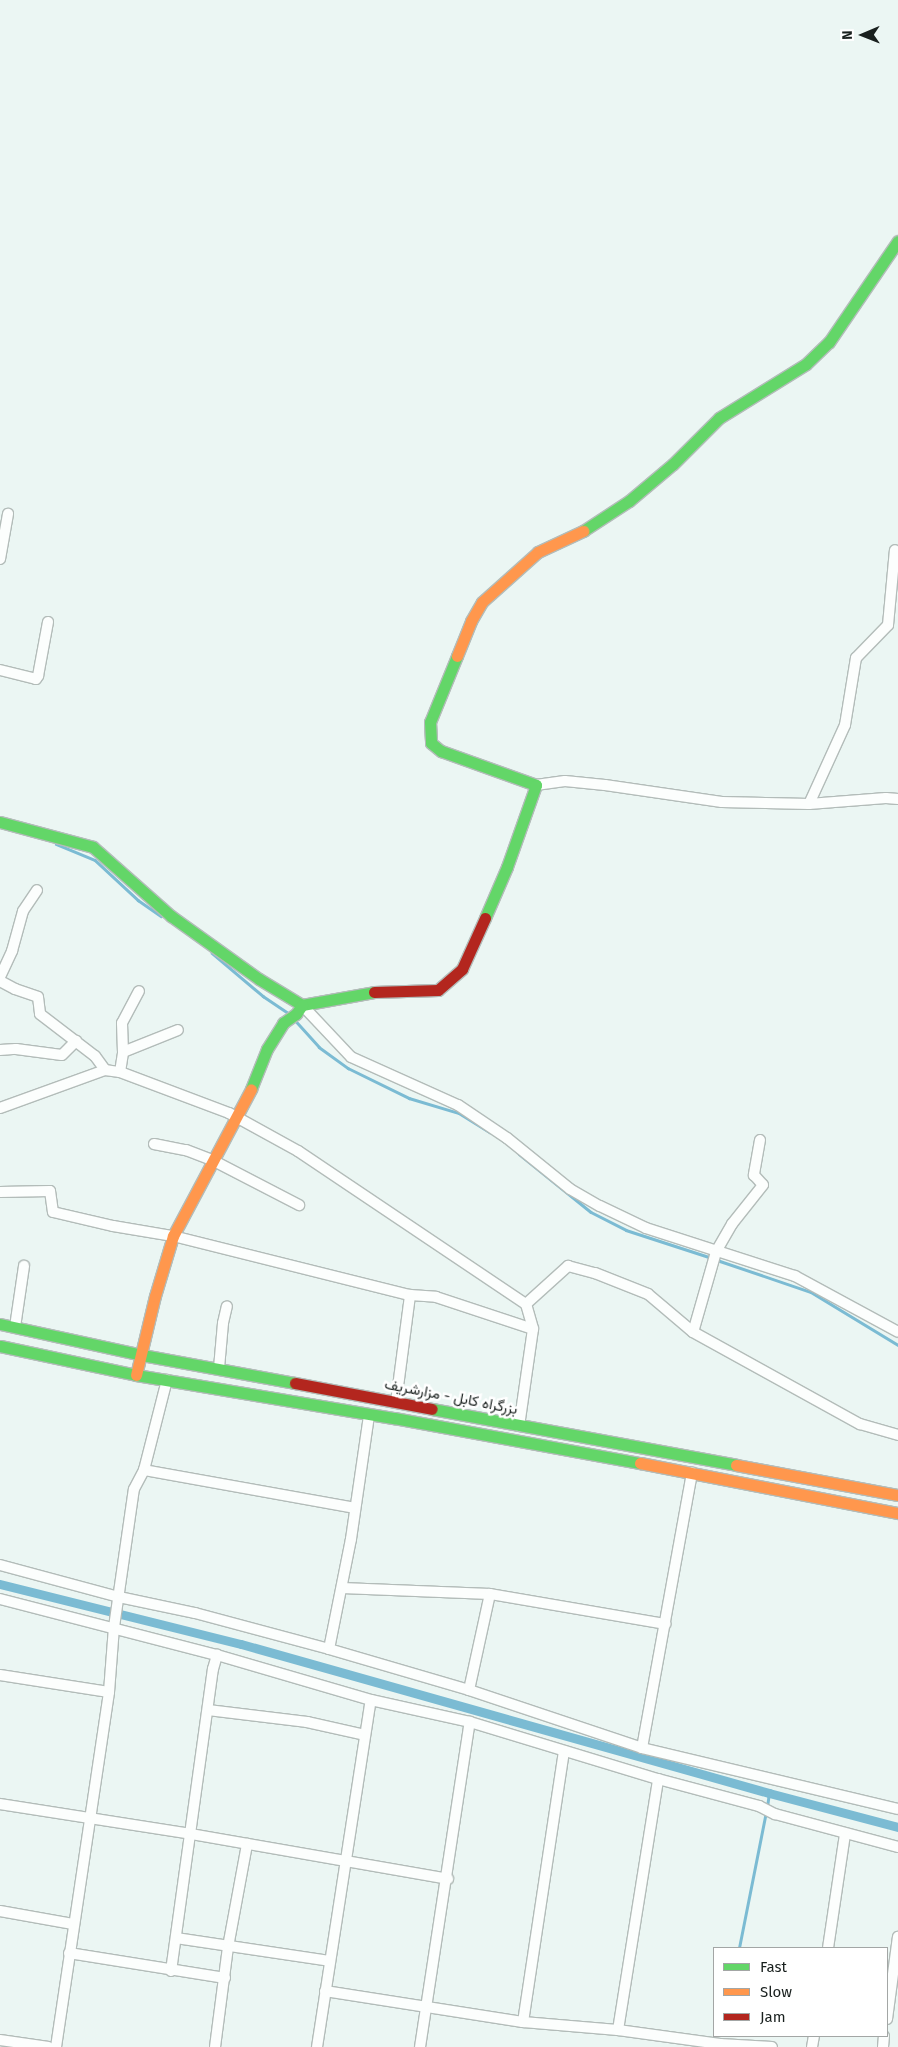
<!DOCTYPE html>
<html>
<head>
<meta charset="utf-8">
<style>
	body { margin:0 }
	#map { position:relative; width:898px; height:2047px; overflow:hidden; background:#ebf6f3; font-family:"Fira Sans",Vazirmatn,sans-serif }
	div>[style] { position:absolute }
	.stream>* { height:2.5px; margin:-1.25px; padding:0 1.25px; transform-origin:1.25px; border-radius:1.25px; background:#7bbbd3 }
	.canal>* { height:9px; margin:-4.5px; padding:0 4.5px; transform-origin:4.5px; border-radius:4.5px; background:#7bbbd3 }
	.roads { filter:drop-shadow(1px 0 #b3bcb9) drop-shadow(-1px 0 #b3bcb9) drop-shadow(0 1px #b3bcb9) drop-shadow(0 -1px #b3bcb9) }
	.street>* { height:10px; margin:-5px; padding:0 5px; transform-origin:5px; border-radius:5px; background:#fcfefd }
	.fast>* { height:11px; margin:-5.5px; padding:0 5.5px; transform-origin:5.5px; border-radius:5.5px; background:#63d668 }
	.slow>* { height:11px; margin:-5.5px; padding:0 5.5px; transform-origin:5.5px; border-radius:5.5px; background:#ff974d }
	.jam>* { height:11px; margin:-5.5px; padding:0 5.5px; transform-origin:5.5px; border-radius:5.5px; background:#b3261e }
	span { translate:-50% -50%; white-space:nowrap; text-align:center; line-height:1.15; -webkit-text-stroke:5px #fff; paint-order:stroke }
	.street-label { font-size:15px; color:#19201e }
	.legend { position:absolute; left:713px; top:1947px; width:175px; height:90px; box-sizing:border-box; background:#fff; border:1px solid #a3a6a5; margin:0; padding:6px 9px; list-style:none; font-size:15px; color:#19201e }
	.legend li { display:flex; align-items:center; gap:10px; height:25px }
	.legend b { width:25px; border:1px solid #a3a6a5 }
	.north { position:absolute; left:838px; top:10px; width:50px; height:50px; -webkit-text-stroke:4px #fff; paint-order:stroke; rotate:269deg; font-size:14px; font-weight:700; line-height:20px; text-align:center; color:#19201e }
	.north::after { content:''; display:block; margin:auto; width:18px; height:22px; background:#19201e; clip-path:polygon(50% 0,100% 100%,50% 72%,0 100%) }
</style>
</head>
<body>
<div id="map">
	<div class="stream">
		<i style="left:56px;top:844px;width:42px;rotate:22.3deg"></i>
		<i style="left:95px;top:860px;width:59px;rotate:42.9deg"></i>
		<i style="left:138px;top:900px;width:28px;rotate:35deg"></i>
		<i style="left:212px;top:953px;width:67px;rotate:40.1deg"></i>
		<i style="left:263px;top:996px;width:30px;rotate:34deg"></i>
		<i style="left:295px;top:1020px;width:36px;rotate:48deg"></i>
		<i style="left:319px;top:1047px;width:36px;rotate:36deg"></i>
		<i style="left:348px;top:1068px;width:68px;rotate:26.2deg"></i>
		<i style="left:409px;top:1098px;width:52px;rotate:16.7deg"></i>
		<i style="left:459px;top:1113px;width:36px;rotate:32deg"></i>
		<i style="left:519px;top:1154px;width:92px;rotate:38.9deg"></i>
		<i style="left:591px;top:1212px;width:39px;rotate:27deg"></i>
		<i style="left:626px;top:1230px;width:90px;rotate:18deg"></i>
		<i style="left:717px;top:1260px;width:99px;rotate:18.8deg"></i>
		<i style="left:811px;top:1292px;width:102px;rotate:31.3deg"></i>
		<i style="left:767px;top:1807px;width:14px;rotate:-82deg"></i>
		<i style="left:739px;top:1948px;width:139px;rotate:-78.8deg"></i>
	</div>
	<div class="canal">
		<i style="left:0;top:1584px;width:248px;rotate:14deg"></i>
		<i style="left:241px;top:1644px;width:549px;rotate:15.76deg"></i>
		<i style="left:769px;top:1793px;width:133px;rotate:14.8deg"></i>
	</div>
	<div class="roads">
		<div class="street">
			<i style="left:0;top:559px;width:46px;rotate:-79.9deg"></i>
			<i style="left:0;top:670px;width:37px;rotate:14deg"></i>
			<i style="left:36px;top:679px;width:4px;rotate:-56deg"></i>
			<i style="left:38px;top:676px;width:55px;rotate:-79.5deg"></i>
			<i style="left:536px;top:785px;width:29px;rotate:-8deg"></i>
			<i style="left:565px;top:781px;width:40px;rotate:5.7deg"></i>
			<i style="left:605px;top:785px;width:118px;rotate:8.3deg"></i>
			<i style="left:722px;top:802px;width:87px;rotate:1.3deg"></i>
			<i style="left:809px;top:804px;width:77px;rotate:-4.5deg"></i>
			<i style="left:886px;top:798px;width:12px;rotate:5deg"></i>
			<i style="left:809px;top:804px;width:87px;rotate:-65.5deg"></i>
			<i style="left:845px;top:725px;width:68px;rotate:-80.7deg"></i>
			<i style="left:856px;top:658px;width:46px;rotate:-45.9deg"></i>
			<i style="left:888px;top:625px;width:75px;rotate:-84.7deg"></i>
			<i style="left:0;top:977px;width:29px;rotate:-65deg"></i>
			<i style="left:12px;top:951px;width:41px;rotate:-74.6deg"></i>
			<i style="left:23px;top:911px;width:25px;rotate:-56deg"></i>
			<i style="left:0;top:981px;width:17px;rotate:28deg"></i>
			<i style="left:15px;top:989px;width:24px;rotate:19deg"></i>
			<i style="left:38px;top:997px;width:17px;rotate:83deg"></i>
			<i style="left:40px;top:1014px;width:69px;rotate:37.4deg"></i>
			<i style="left:95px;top:1056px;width:17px;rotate:54deg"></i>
			<i style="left:302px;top:1005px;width:71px;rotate:46.7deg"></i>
			<i style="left:351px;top:1057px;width:117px;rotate:24.2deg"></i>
			<i style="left:458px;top:1105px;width:59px;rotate:34deg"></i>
			<i style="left:507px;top:1138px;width:81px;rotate:39deg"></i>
			<i style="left:570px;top:1189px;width:34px;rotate:30deg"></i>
			<i style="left:600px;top:1206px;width:51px;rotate:25.6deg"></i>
			<i style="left:646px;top:1228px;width:157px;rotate:17.9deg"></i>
			<i style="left:795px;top:1276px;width:117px;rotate:28.5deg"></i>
			<i style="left:0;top:1050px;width:16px;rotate:-4deg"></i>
			<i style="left:16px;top:1049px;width:46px;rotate:7.4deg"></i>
			<i style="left:62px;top:1055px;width:20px;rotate:-45deg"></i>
			<i style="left:123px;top:1052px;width:59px;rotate:-21.8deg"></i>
			<i style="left:120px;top:1072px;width:20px;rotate:-81deg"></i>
			<i style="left:123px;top:1052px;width:29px;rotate:-92deg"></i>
			<i style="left:122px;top:1023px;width:36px;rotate:-62deg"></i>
			<i style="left:0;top:1108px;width:112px;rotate:-19.9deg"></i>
			<i style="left:105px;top:1070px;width:15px;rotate:8deg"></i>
			<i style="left:120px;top:1072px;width:116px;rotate:20.6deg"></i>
			<i style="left:229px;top:1113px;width:79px;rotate:28.8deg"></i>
			<i style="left:298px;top:1151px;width:275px;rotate:33.9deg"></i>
			<i style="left:526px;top:1304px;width:26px;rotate:74deg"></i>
			<i style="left:533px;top:1329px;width:98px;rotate:98.2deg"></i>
			<i style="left:760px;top:1140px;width:36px;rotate:100deg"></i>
			<i style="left:754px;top:1175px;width:13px;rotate:48deg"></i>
			<i style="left:763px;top:1185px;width:50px;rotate:128.5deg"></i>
			<i style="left:732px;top:1224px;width:32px;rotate:120deg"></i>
			<i style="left:716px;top:1252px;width:83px;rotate:106deg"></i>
			<i style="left:693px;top:1332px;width:191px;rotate:28.9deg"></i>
			<i style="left:860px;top:1424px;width:40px;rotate:16deg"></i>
			<i style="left:154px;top:1144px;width:33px;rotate:11deg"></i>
			<i style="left:186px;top:1150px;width:30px;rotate:21deg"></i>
			<i style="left:214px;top:1161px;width:96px;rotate:27.4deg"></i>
			<i style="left:0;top:1192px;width:50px;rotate:-1.1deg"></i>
			<i style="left:50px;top:1191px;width:21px;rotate:82deg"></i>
			<i style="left:53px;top:1212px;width:62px;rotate:13.1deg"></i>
			<i style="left:113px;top:1226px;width:61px;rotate:9.5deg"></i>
			<i style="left:173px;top:1236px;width:244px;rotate:14deg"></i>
			<i style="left:410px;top:1295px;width:26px;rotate:4deg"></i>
			<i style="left:436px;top:1297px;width:102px;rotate:18.3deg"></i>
			<i style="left:526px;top:1304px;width:57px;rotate:-42.1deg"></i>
			<i style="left:568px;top:1266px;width:28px;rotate:15deg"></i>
			<i style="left:595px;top:1273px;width:57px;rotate:21.6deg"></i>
			<i style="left:648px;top:1294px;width:59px;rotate:40.2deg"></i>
			<i style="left:15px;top:1327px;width:62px;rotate:-81.6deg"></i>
			<i style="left:219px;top:1368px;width:45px;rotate:-84.9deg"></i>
			<i style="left:223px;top:1323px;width:17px;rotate:-77deg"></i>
			<i style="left:396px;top:1402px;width:108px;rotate:-82.5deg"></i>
			<i style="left:144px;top:1470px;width:214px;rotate:10.2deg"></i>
			<i style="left:0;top:1565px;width:123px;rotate:15.1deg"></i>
			<i style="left:119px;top:1597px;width:78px;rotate:11.9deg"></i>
			<i style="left:195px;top:1613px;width:139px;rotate:15deg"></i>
			<i style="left:329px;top:1649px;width:146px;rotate:16.3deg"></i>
			<i style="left:469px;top:1690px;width:182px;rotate:18.5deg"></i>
			<i style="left:642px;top:1748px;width:263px;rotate:13.4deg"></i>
			<i style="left:342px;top:1588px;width:148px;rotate:2.3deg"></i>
			<i style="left:490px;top:1594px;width:178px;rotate:9.7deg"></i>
			<i style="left:0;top:1599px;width:224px;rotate:14.5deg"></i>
			<i style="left:217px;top:1655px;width:160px;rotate:16.3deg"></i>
			<i style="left:371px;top:1700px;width:101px;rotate:12.5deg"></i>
			<i style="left:470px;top:1722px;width:196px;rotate:16.9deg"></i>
			<i style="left:658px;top:1779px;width:105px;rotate:15deg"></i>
			<i style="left:759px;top:1806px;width:18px;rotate:27deg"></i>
			<i style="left:775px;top:1814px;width:127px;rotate:15deg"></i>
			<i style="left:329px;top:1649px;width:112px;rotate:-78.7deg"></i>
			<i style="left:351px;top:1539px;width:125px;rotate:-81.7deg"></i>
			<i style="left:0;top:1675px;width:110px;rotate:8.9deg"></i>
			<i style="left:469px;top:1690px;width:98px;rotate:-77.7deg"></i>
			<i style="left:208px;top:1710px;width:100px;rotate:6.9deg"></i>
			<i style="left:307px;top:1722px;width:59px;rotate:12.6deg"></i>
			<i style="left:642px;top:1748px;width:280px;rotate:-79.7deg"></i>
			<i style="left:0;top:1804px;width:193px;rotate:8.9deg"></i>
			<i style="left:191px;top:1834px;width:261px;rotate:9.9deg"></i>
			<i style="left:0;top:1911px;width:74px;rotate:10.1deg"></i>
			<i style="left:176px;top:1938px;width:155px;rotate:8.5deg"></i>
			<i style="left:828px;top:1948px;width:115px;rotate:-81.5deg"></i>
			<i style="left:69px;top:1953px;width:158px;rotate:9.1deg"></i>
			<i style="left:171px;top:1971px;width:305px;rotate:-82.1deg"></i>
			<i style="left:213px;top:1669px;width:15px;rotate:-74deg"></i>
			<i style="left:325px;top:1991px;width:200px;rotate:8.9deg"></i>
			<i style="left:523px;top:2022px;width:95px;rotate:4.8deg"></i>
			<i style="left:618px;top:2030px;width:103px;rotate:7.8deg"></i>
			<i style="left:720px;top:2044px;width:52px;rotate:3.3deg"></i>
			<i style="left:887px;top:2019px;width:83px;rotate:-82.4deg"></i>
			<i style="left:523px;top:2022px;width:274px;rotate:-81.4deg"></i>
			<i style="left:618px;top:2030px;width:254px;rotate:-80.9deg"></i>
			<i style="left:0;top:2040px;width:49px;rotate:8.1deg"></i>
			<i style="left:56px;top:2047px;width:359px;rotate:-81.5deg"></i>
			<i style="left:109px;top:1692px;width:65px;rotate:-85.6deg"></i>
			<i style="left:114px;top:1627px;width:139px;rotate:-81.8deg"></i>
			<i style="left:134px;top:1489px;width:21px;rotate:-62deg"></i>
			<i style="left:144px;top:1470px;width:93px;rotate:-75.7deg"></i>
			<i style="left:215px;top:2047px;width:101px;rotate:-82.6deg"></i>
			<i style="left:228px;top:1947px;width:105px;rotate:-79.5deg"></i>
			<i style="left:317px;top:2047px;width:351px;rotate:-81.2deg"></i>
			<i style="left:420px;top:2047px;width:329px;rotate:-81.3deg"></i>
			<i style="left:812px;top:2047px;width:11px;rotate:-80deg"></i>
			<i style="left:883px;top:2047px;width:11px;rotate:-85deg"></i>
		</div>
		<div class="fast">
			<i style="left:583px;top:531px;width:55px;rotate:-33.1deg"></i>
			<i style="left:629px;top:501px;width:57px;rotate:-40.1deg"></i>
			<i style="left:673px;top:464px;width:65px;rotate:-45deg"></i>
			<i style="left:719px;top:418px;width:102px;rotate:-31.8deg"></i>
			<i style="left:806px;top:364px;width:32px;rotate:-44deg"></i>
			<i style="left:829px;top:342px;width:122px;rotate:-55.7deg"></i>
			<i style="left:457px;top:656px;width:71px;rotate:112.2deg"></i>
			<i style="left:430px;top:722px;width:21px;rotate:87deg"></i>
			<i style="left:431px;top:743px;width:13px;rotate:39deg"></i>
			<i style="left:441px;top:751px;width:101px;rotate:19.7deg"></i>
			<i style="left:536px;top:785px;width:87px;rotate:109.5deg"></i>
			<i style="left:507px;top:867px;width:56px;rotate:113.3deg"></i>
			<i style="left:0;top:822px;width:96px;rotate:15deg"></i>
			<i style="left:93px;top:847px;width:104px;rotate:41.5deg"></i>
			<i style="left:171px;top:916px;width:108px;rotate:35.6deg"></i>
			<i style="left:259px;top:979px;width:50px;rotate:31.2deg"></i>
			<i style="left:302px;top:1005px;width:73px;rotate:-10.2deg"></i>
			<i style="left:251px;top:1089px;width:43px;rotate:-68.2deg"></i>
			<i style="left:267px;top:1049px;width:31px;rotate:-58deg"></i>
			<i style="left:283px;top:1023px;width:16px;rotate:-35deg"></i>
			<i style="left:296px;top:1014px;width:11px;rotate:-56deg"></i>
			<i style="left:0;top:1324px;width:145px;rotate:12.3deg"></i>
			<i style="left:142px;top:1355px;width:156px;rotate:10.4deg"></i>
			<i style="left:0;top:1346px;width:139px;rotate:12deg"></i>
			<i style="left:136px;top:1375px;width:262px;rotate:9.5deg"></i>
			<i style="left:394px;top:1418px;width:250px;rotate:10.4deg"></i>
			<i style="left:432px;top:1409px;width:309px;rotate:10.4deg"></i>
		</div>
		<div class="slow">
			<i style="left:457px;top:656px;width:38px;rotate:-68deg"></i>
			<i style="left:471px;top:621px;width:22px;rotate:-60deg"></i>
			<i style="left:482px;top:602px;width:75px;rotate:-41.8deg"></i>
			<i style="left:538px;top:552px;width:50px;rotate:-25deg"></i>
			<i style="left:136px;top:1375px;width:81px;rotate:-76.5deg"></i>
			<i style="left:155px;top:1296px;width:63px;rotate:-73.3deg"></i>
			<i style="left:173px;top:1236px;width:166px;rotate:-62deg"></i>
			<i style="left:640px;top:1463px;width:263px;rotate:11deg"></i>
			<i style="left:736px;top:1465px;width:165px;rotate:10.5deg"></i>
		</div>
		<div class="jam">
			<i style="left:374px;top:992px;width:64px;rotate:-1.8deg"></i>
			<i style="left:438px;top:990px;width:32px;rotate:-41deg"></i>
			<i style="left:462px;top:969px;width:56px;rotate:-65.7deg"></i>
			<i style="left:295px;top:1383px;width:139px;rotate:10.7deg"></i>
		</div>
	</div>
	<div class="street-label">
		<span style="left:451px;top:1397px;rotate:11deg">بزرگراه کابل - مزارشریف</span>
	</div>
	<ul class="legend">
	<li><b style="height:6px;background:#63d668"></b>Fast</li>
	<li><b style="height:6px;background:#ff974d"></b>Slow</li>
	<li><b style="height:6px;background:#b3261e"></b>Jam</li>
	</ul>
	<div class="north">N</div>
</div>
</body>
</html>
